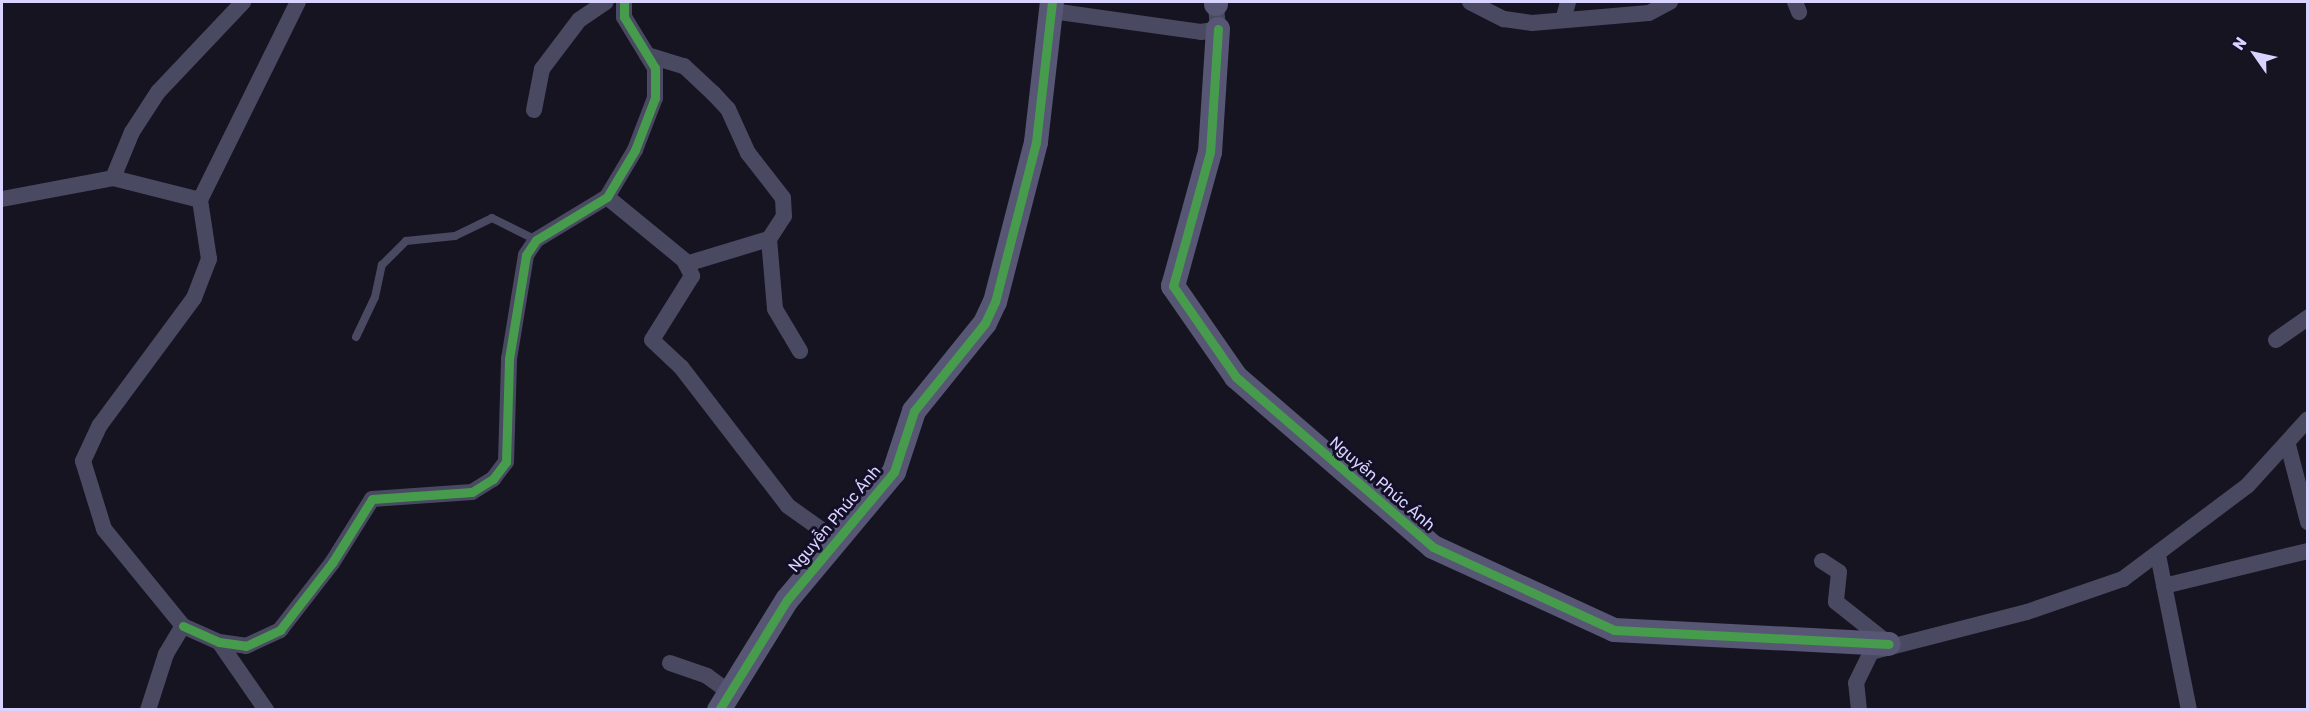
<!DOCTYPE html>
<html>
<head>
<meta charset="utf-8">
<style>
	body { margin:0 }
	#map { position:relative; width:2309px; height:711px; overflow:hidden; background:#161421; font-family:Rubik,sans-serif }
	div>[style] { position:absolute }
	.lane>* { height:8px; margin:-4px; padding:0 4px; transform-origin:4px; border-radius:4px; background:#4a4962 }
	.street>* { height:16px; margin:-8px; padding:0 8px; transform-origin:8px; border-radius:8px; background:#4a4962 }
	.secondary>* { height:24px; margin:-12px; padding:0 12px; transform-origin:12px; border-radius:12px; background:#575674 }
	.cycleway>* { height:9px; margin:-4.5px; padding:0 4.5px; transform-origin:4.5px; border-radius:4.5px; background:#469c4c }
	span { translate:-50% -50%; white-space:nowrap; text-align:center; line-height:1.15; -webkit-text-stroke:6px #130f26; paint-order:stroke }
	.street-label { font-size:16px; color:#d9d4ff }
	.frame { position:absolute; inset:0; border:3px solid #d9d4ff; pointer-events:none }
	.north { position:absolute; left:2225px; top:24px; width:60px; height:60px; -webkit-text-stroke:4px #130f26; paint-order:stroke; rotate:304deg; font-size:16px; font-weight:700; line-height:24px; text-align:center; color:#d9d4ff }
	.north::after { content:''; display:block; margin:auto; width:21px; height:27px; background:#d9d4ff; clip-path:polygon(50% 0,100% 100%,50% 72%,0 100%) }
</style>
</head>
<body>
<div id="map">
	<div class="lane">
		<i style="left:356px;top:337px;width:44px;rotate:-64.6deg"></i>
		<i style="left:375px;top:297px;width:33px;rotate:-78deg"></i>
		<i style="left:382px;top:265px;width:34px;rotate:-45deg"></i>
		<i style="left:406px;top:241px;width:49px;rotate:-5.8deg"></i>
		<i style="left:455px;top:236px;width:41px;rotate:-25.9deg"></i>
		<i style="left:492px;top:218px;width:49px;rotate:26.6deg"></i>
	</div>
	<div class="street">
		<i style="left:1470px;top:2px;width:38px;rotate:27deg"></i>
		<i style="left:1504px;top:19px;width:28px;rotate:8deg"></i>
		<i style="left:1532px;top:23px;width:117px;rotate:-4.9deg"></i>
		<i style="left:1649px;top:13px;width:24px;rotate:-28deg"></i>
		<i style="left:1795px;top:2px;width:11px;rotate:68deg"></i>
		<i style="left:1052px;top:11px;width:150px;rotate:8deg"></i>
		<i style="left:1201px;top:32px;width:17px;rotate:-10deg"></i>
		<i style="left:1218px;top:29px;width:25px;rotate:-95deg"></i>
		<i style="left:1564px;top:17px;width:16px;rotate:-75deg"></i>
		<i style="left:647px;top:55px;width:39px;rotate:17deg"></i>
		<i style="left:684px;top:66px;width:40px;rotate:43deg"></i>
		<i style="left:713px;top:93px;width:22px;rotate:47deg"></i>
		<i style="left:728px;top:109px;width:48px;rotate:65.6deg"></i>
		<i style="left:748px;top:153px;width:57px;rotate:52.1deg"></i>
		<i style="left:783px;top:198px;width:18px;rotate:87deg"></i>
		<i style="left:784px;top:216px;width:27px;rotate:123deg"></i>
		<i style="left:769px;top:239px;width:70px;rotate:85.1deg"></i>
		<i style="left:775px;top:309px;width:49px;rotate:59.2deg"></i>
		<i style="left:534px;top:110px;width:42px;rotate:-79deg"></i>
		<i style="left:542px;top:69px;width:61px;rotate:-52.9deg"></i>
		<i style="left:579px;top:20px;width:32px;rotate:-34deg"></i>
		<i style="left:113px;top:178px;width:50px;rotate:-67.6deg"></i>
		<i style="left:132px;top:132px;width:48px;rotate:-57deg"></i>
		<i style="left:158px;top:92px;width:124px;rotate:-46.6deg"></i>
		<i style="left:607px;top:197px;width:99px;rotate:39.3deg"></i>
		<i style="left:684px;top:260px;width:18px;rotate:63deg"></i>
		<i style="left:692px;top:276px;width:75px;rotate:122deg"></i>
		<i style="left:652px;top:340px;width:40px;rotate:43deg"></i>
		<i style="left:681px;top:367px;width:175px;rotate:52.4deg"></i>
		<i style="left:788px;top:506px;width:60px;rotate:35.5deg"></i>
		<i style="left:2px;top:199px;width:113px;rotate:-10.7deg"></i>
		<i style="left:113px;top:178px;width:90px;rotate:14.2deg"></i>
		<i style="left:200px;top:200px;width:221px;rotate:-63.7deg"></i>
		<i style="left:686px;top:264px;width:87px;rotate:-16.8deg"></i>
		<i style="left:2276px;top:340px;width:39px;rotate:-35deg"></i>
		<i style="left:2288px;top:445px;width:80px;rotate:75.4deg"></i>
		<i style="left:2158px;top:555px;width:158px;rotate:78.7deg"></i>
		<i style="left:1822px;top:561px;width:20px;rotate:33deg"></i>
		<i style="left:1839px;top:572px;width:30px;rotate:96deg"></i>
		<i style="left:1836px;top:602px;width:68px;rotate:38.4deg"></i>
		<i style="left:2164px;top:586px;width:148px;rotate:-13.7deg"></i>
		<i style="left:183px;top:626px;width:39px;rotate:24deg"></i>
		<i style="left:219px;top:642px;width:27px;rotate:8deg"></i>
		<i style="left:246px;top:646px;width:38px;rotate:-25deg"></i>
		<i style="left:280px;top:630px;width:85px;rotate:-52.2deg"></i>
		<i style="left:332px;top:563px;width:75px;rotate:-58deg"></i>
		<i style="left:372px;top:499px;width:100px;rotate:-4deg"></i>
		<i style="left:472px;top:492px;width:25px;rotate:-32deg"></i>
		<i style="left:493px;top:479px;width:21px;rotate:-53deg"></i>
		<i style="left:506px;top:462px;width:103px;rotate:-88.3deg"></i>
		<i style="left:509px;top:359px;width:105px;rotate:-80.7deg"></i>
		<i style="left:526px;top:255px;width:18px;rotate:-56deg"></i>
		<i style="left:536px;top:240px;width:83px;rotate:-31.2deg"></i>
		<i style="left:607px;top:197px;width:55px;rotate:-59.2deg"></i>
		<i style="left:635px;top:150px;width:56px;rotate:-69deg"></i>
		<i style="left:655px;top:98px;width:30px;rotate:-90deg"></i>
		<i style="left:655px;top:68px;width:60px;rotate:-121.3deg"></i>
		<i style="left:624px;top:17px;width:15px;rotate:-90deg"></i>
		<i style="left:219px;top:642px;width:83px;rotate:55.3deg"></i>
		<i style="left:670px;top:663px;width:39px;rotate:19deg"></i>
		<i style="left:707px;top:676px;width:27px;rotate:36deg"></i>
		<i style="left:148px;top:710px;width:59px;rotate:-72.2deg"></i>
		<i style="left:166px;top:654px;width:33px;rotate:-59deg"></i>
		<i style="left:183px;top:626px;width:125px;rotate:-129.2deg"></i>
		<i style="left:104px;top:529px;width:71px;rotate:-107.2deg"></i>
		<i style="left:83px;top:461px;width:40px;rotate:-65deg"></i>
		<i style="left:100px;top:425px;width:158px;rotate:-53.5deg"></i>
		<i style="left:194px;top:298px;width:42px;rotate:-69deg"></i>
		<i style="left:209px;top:259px;width:60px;rotate:-98.7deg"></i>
		<i style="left:1859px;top:710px;width:27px;rotate:-96deg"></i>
		<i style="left:1856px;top:683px;width:34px;rotate:-64deg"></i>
		<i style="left:1871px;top:652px;width:161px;rotate:-14.4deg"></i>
		<i style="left:2027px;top:612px;width:102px;rotate:-19deg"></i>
		<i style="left:2123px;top:579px;width:156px;rotate:-36.9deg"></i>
		<i style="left:2248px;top:485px;width:89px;rotate:-47.7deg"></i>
	</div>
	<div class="secondary">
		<i style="left:1216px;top:4px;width:2px;rotate:-90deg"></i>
		<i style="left:1218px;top:29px;width:123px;rotate:93.7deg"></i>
		<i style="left:1210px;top:152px;width:139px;rotate:105.4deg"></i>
		<i style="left:1173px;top:286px;width:111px;rotate:55.3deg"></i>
		<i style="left:1236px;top:377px;width:260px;rotate:40.8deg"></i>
		<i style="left:1433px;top:547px;width:199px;rotate:24.6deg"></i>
		<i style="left:1614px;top:630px;width:275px;rotate:2.9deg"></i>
		<i style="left:719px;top:710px;width:129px;rotate:-58.3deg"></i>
		<i style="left:787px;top:600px;width:167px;rotate:-50.1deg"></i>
		<i style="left:894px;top:472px;width:64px;rotate:-71.8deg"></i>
		<i style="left:914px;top:411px;width:113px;rotate:-51.1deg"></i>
		<i style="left:985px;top:323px;width:23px;rotate:-65deg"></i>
		<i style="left:995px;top:302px;width:165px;rotate:-75.6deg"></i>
		<i style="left:1036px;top:142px;width:141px;rotate:-83.5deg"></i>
	</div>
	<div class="cycleway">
		<i style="left:1218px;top:29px;width:123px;rotate:93.7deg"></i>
		<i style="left:1210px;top:152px;width:139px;rotate:105.4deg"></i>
		<i style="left:1173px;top:286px;width:111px;rotate:55.3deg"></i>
		<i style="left:1236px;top:377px;width:260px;rotate:40.8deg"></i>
		<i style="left:1433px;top:547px;width:199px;rotate:24.6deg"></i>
		<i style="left:1614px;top:630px;width:275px;rotate:2.9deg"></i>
		<i style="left:183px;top:626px;width:39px;rotate:24deg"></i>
		<i style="left:219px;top:642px;width:27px;rotate:8deg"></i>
		<i style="left:246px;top:646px;width:38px;rotate:-25deg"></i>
		<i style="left:280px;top:630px;width:85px;rotate:-52.2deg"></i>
		<i style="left:332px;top:563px;width:75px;rotate:-58deg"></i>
		<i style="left:372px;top:499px;width:100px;rotate:-4deg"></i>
		<i style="left:472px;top:492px;width:25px;rotate:-32deg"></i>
		<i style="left:493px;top:479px;width:21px;rotate:-53deg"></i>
		<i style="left:506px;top:462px;width:103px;rotate:-88.3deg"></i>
		<i style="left:509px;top:359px;width:105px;rotate:-80.7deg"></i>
		<i style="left:526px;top:255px;width:18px;rotate:-56deg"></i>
		<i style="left:536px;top:240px;width:83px;rotate:-31.2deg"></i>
		<i style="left:607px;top:197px;width:55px;rotate:-59.2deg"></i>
		<i style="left:635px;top:150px;width:56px;rotate:-69deg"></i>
		<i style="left:655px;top:98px;width:30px;rotate:-90deg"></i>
		<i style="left:655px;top:68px;width:60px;rotate:-121.3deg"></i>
		<i style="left:624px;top:17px;width:15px;rotate:-90deg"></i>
		<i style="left:719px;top:710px;width:129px;rotate:-58.3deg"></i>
		<i style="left:787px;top:600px;width:167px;rotate:-50.1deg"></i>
		<i style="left:894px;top:472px;width:64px;rotate:-71.8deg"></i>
		<i style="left:914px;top:411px;width:113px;rotate:-51.1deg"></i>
		<i style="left:985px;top:323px;width:23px;rotate:-65deg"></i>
		<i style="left:995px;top:302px;width:165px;rotate:-75.6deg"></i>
		<i style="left:1036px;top:142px;width:141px;rotate:-83.5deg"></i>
	</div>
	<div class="street-label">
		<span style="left:1382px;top:484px;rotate:41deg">Nguyễn Phúc Ánh</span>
		<span style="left:835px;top:519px;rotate:-50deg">Nguyễn Phúc Ánh</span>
	</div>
	<div class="frame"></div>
	<div class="north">N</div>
</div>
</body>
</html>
